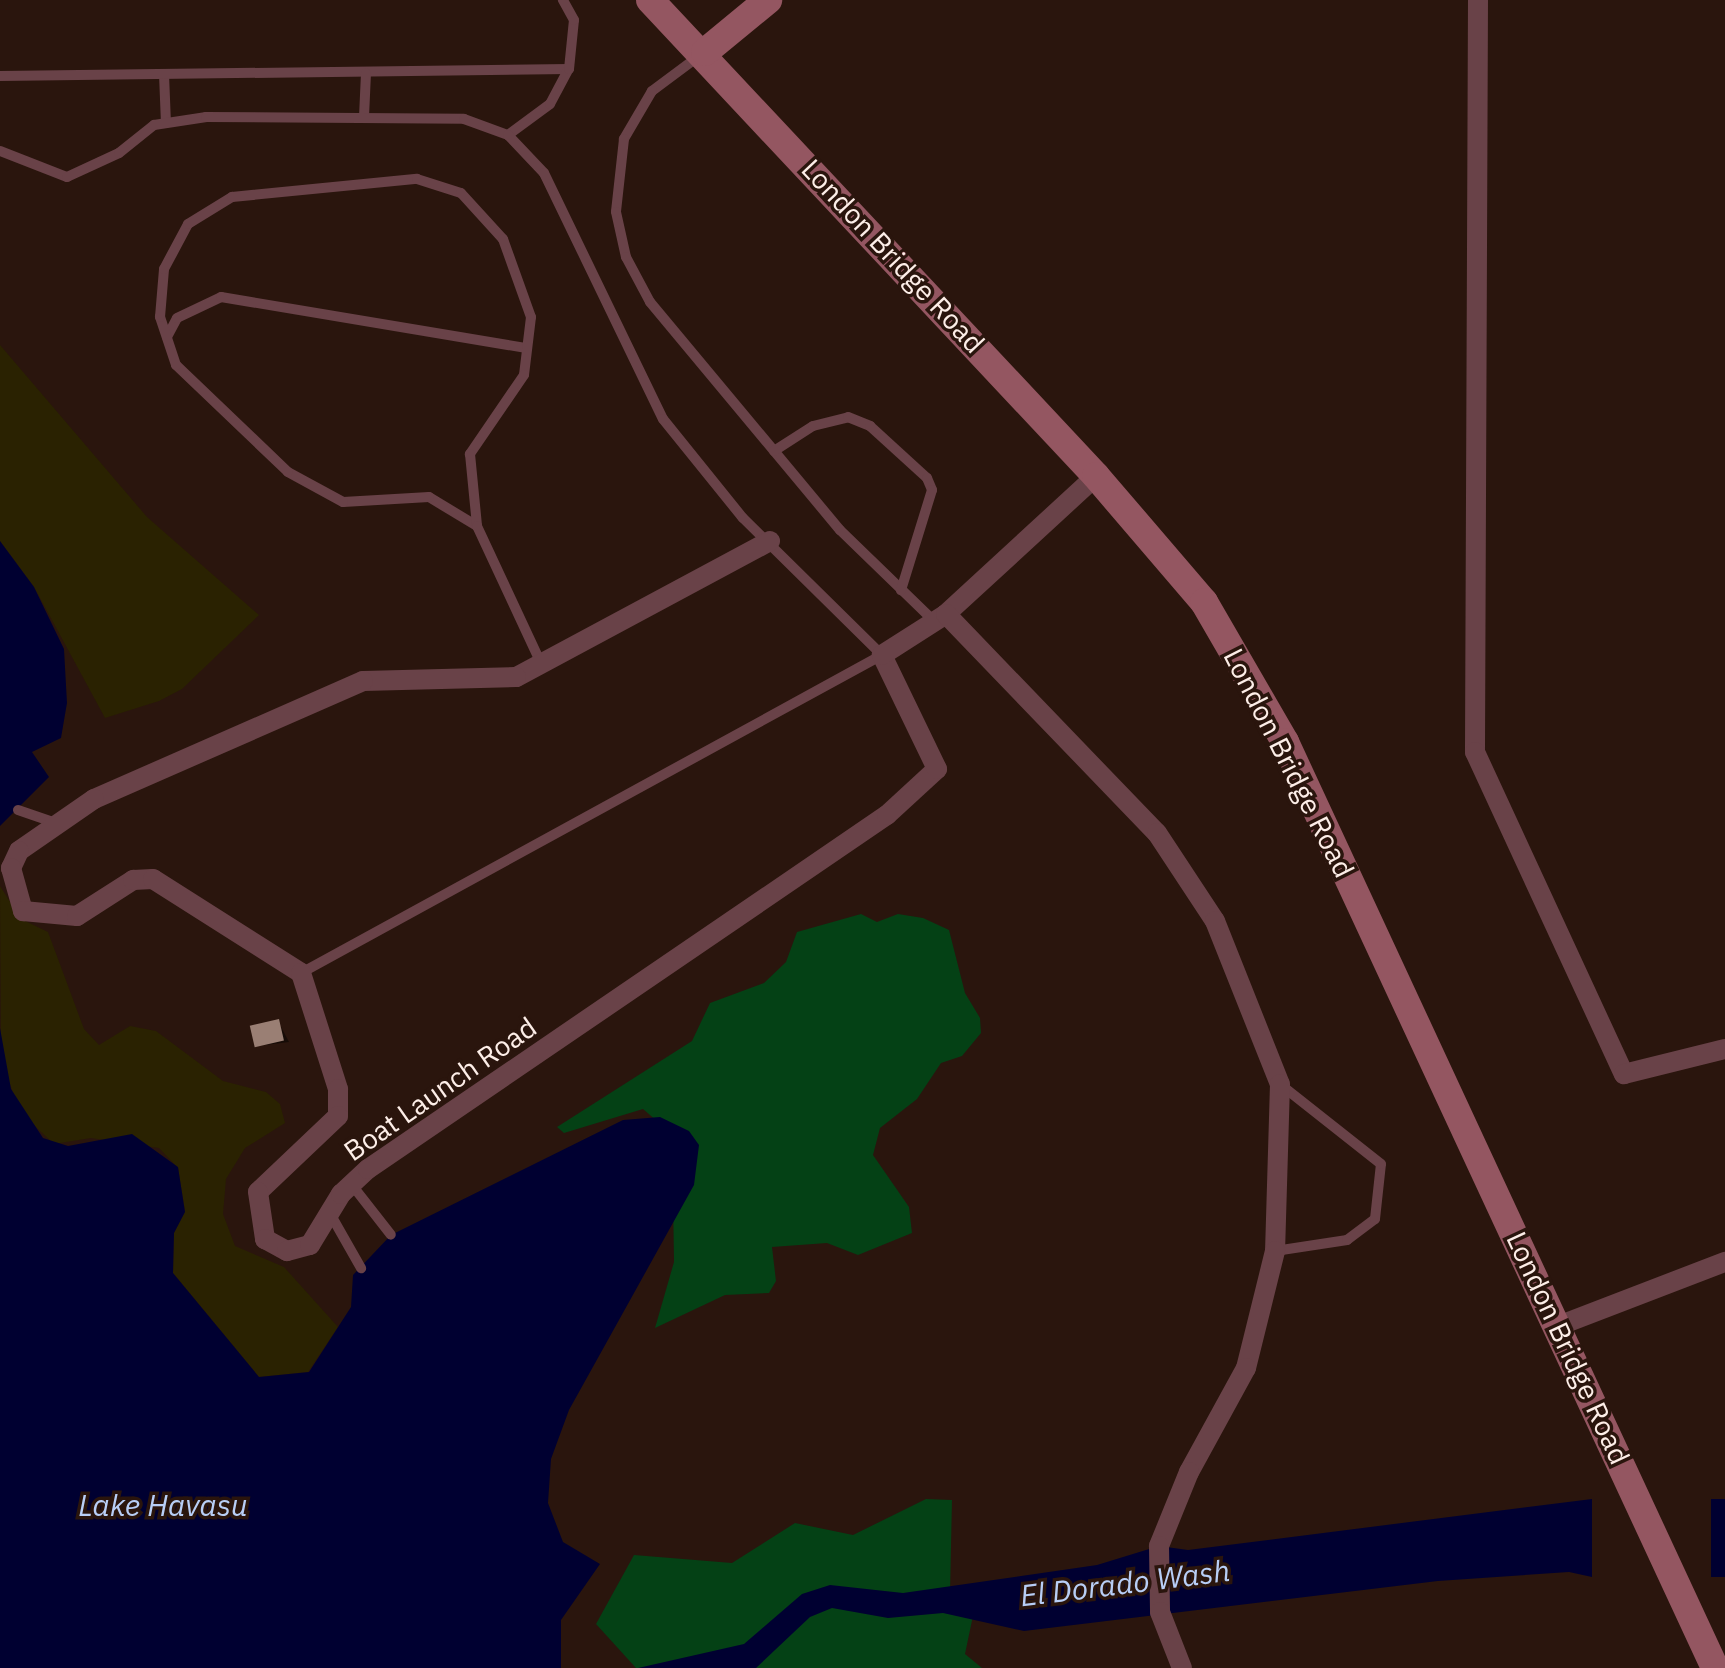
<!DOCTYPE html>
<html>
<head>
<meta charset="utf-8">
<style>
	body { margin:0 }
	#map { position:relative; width:1725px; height:1668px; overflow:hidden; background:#2a150d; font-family:"IBM Plex Sans",sans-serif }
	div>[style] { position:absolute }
	.green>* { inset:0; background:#044115 }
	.sand>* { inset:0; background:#2a2201 }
	.water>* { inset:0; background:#000031; transform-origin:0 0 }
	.shadow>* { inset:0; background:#0007 }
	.building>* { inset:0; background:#9a7f74; transform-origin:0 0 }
	.lane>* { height:10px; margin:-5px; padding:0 5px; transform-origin:5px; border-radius:5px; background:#694248 }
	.street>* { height:20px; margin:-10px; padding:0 10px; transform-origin:10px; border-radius:10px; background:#694248 }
	.secondary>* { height:28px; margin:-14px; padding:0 14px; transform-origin:14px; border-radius:14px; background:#945661 }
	span { translate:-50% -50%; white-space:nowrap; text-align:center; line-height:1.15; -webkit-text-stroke:7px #2a150d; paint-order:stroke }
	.street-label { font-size:28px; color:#fdeee8 }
	.water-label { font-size:30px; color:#b8cef6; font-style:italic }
</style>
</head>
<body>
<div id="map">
	<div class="green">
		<i style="clip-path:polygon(861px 914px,877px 922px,898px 914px,923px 918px,949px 930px,965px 993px,980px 1018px,981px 1033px,962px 1056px,941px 1063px,917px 1099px,880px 1128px,873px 1155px,909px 1207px,912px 1233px,858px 1255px,827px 1243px,772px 1247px,776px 1281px,769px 1293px,725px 1295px,655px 1328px,674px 1262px,672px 1134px,643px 1109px,564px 1133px,557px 1127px,692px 1041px,710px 1003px,764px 983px,786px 962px,797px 932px)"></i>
		<i style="clip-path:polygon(926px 1499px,952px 1500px,950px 1594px,974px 1611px,965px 1654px,982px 1668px,636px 1668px,596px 1624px,634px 1555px,732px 1563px,795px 1523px,853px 1535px)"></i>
	</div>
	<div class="sand">
		<i style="clip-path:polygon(0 345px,147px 517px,259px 615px,182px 689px,159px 701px,105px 718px,34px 587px,0 541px)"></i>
		<i style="clip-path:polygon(0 886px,21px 919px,48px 932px,84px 1029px,99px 1045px,130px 1026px,156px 1031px,223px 1081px,266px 1092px,280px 1104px,285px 1123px,245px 1148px,226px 1179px,223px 1214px,235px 1246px,284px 1267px,338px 1327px,308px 1372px,259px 1377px,173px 1273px,174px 1233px,185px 1211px,178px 1168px,159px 1148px,91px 1138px,54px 1144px,21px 1113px,1px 1061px)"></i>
	</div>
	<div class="water">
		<i style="clip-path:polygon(0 541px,34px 587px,64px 649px,67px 703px,61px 738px,32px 752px,49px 777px,0 826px)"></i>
		<i style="clip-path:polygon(0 1028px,11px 1089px,43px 1138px,68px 1146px,132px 1134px,178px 1167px,185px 1212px,174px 1233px,173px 1273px,259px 1377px,309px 1372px,351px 1307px,353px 1275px,391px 1235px,623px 1120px,660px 1117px,689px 1131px,699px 1145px,694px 1185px,569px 1410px,551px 1459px,548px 1503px,563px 1542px,600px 1564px,561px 1620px,561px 1668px,0 1668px)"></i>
		<i style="clip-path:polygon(1592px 1499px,1592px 1577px,1569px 1572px,1438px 1581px,1024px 1631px,943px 1613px,888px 1618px,832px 1608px,810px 1617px,756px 1668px,638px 1668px,744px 1644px,802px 1594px,830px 1585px,903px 1593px,1097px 1565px,1159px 1546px,1188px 1550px)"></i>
		<i style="left:1725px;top:1499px;width:78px;height:14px;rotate:90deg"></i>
	</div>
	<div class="shadow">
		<i style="clip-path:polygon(278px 1021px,289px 1042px,257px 1046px)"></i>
	</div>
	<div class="building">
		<i style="left:279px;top:1019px;width:22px;height:30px;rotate:77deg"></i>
	</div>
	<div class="lane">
		<i style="left:699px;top:56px;width:59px;rotate:143.3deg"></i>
		<i style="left:652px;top:91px;width:56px;rotate:120.3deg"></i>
		<i style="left:624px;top:139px;width:73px;rotate:96.3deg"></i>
		<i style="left:616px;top:212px;width:46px;rotate:77.5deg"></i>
		<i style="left:626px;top:257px;width:51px;rotate:61.9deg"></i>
		<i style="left:650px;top:302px;width:297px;rotate:50.2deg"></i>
		<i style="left:840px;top:530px;width:131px;rotate:44.1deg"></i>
		<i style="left:164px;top:74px;width:49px;rotate:87.7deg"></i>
		<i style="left:0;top:76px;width:569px;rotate:-0.7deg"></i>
		<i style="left:364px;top:117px;width:44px;rotate:-87.4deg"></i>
		<i style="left:508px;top:135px;width:52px;rotate:-36.4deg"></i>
		<i style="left:550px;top:104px;width:40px;rotate:-62deg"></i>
		<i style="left:569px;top:69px;width:49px;rotate:-84.2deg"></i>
		<i style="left:574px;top:20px;width:23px;rotate:-119deg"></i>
		<i style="left:0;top:151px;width:72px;rotate:21.2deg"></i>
		<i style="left:67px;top:177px;width:57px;rotate:-24.8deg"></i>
		<i style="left:119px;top:153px;width:45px;rotate:-38.7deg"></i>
		<i style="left:154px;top:125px;width:53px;rotate:-8.7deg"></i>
		<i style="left:206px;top:117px;width:258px;rotate:0.4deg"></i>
		<i style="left:464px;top:119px;width:47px;rotate:20deg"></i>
		<i style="left:508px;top:135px;width:52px;rotate:46.5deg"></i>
		<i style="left:544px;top:173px;width:273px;rotate:64.2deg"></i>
		<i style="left:663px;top:419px;width:127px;rotate:51.1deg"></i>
		<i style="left:743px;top:518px;width:195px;rotate:44.6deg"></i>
		<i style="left:882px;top:655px;width:662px;rotate:151.31deg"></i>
		<i style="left:167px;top:337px;width:21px;rotate:-62deg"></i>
		<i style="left:177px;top:318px;width:49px;rotate:-25.5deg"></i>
		<i style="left:221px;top:297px;width:310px;rotate:9.5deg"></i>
		<i style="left:774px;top:451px;width:46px;rotate:-32.7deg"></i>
		<i style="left:813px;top:426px;width:36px;rotate:-14deg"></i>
		<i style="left:848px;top:417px;width:24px;rotate:22deg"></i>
		<i style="left:870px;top:426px;width:77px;rotate:42.4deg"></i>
		<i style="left:927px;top:478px;width:13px;rotate:67deg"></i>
		<i style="left:932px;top:490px;width:105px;rotate:107.2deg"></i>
		<i style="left:477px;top:526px;width:56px;rotate:-148.9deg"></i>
		<i style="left:429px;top:497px;width:86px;rotate:176.7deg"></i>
		<i style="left:343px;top:502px;width:63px;rotate:-151.4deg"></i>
		<i style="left:288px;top:472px;width:155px;rotate:-136.3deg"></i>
		<i style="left:176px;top:365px;width:51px;rotate:-108.4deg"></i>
		<i style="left:160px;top:317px;width:48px;rotate:-85.2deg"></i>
		<i style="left:164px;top:269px;width:51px;rotate:-61.9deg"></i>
		<i style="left:188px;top:224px;width:52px;rotate:-31.5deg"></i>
		<i style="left:232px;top:197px;width:186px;rotate:-5.6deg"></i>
		<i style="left:417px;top:179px;width:46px;rotate:17.7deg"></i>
		<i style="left:461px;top:193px;width:62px;rotate:47.6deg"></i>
		<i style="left:503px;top:239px;width:83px;rotate:70.3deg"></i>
		<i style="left:531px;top:317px;width:58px;rotate:96.9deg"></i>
		<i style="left:524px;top:375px;width:96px;rotate:124.4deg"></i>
		<i style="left:470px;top:454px;width:72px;rotate:84.4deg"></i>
		<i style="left:477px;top:526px;width:151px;rotate:65deg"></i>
		<i style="left:18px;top:810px;width:37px;rotate:19deg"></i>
		<i style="left:352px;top:1185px;width:63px;rotate:52deg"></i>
		<i style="left:332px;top:1217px;width:59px;rotate:60.4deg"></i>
		<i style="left:1275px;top:1251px;width:73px;rotate:-8.7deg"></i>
		<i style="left:1347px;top:1240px;width:35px;rotate:-37deg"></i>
		<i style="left:1375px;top:1219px;width:55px;rotate:-83.8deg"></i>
		<i style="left:1381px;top:1164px;width:127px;rotate:-141.7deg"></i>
	</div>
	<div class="street">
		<i style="left:1478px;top:0;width:752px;rotate:90.23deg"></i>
		<i style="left:1475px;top:752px;width:355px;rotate:65.2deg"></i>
		<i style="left:1624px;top:1074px;width:104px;rotate:-13.9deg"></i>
		<i style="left:770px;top:541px;width:288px;rotate:151.8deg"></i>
		<i style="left:516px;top:677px;width:153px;rotate:178.5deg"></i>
		<i style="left:363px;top:681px;width:294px;rotate:156.3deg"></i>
		<i style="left:94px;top:799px;width:91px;rotate:145.3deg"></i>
		<i style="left:19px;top:851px;width:19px;rotate:115deg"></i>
		<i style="left:11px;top:868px;width:45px;rotate:74.4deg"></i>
		<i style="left:23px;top:911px;width:54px;rotate:5.3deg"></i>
		<i style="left:77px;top:916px;width:67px;rotate:-32.7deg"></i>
		<i style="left:133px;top:880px;width:20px;rotate:-3deg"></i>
		<i style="left:153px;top:879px;width:175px;rotate:32.4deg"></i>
		<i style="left:301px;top:973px;width:122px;rotate:72.3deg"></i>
		<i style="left:338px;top:1089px;width:27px;rotate:90deg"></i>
		<i style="left:338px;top:1116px;width:110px;rotate:136.5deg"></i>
		<i style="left:258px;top:1192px;width:48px;rotate:81.5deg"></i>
		<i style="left:265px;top:1239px;width:25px;rotate:29deg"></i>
		<i style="left:287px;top:1251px;width:24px;rotate:-15deg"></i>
		<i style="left:310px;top:1245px;width:60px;rotate:-58.7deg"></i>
		<i style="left:341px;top:1194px;width:37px;rotate:-43deg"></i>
		<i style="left:368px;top:1169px;width:628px;rotate:-34.3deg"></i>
		<i style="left:887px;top:815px;width:68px;rotate:-42.6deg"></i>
		<i style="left:937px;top:769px;width:127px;rotate:-115.8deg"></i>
		<i style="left:882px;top:655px;width:76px;rotate:-32.6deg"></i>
		<i style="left:946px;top:614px;width:204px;rotate:-42.6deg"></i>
		<i style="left:946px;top:614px;width:304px;rotate:46.1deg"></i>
		<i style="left:1157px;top:833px;width:105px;rotate:56.6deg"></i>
		<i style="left:1215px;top:921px;width:175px;rotate:68.3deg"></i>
		<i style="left:1280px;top:1084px;width:167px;rotate:91.7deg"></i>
		<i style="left:1275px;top:1251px;width:121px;rotate:103.9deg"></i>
		<i style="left:1246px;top:1368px;width:119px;rotate:118.7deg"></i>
		<i style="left:1189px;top:1472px;width:80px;rotate:112.1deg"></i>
		<i style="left:1159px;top:1546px;width:66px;rotate:89.1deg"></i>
		<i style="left:1160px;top:1612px;width:60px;rotate:68.6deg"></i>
		<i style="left:1558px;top:1326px;width:179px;rotate:-21deg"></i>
	</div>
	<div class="secondary">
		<i style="left:650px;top:0;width:652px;rotate:46.86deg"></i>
		<i style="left:1096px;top:476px;width:166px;rotate:49.4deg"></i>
		<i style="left:1204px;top:602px;width:162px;rotate:59.9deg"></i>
		<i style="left:1285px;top:742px;width:1021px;rotate:65.09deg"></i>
		<i style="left:705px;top:52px;width:82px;rotate:-39.5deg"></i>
	</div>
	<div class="street-label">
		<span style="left:893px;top:256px;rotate:47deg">London Bridge Road</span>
		<span style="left:1289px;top:763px;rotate:63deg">London Bridge Road</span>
		<span style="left:440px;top:1089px;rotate:-35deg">Boat Launch Road</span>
		<span style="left:1568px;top:1348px;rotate:65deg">London Bridge Road</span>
	</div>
	<div class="water-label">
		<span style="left:163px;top:1505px">Lake Havasu</span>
		<span style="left:1125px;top:1583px;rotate:-7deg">El Dorado Wash</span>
	</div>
</div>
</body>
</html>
